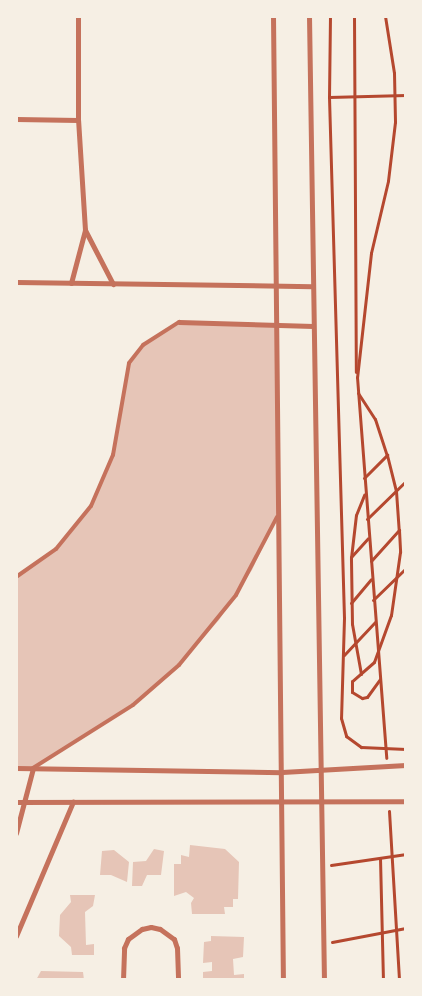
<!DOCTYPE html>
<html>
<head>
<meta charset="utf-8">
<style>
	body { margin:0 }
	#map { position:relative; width:422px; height:996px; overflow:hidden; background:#f6efe4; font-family:"Sofia Sans Condensed",sans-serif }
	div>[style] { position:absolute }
	.building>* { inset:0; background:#e6c5b7 }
	.path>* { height:3px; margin:-1.5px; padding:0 1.5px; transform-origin:1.5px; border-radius:1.5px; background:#b5482f }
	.service>* { height:4px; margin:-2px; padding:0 2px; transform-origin:2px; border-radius:2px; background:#c5725c }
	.minor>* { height:5px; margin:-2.5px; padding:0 2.5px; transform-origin:2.5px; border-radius:2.5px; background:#c5725c }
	span { translate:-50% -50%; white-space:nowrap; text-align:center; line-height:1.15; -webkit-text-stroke:4px #f6efe4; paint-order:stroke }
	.frame { position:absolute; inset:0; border:18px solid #f6efe4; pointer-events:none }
</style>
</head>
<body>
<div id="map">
	<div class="building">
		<i style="clip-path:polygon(179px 322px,277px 326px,279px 513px,252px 570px,219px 620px,179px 665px,133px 705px,33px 768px,16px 768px,16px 576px,41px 560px,69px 536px,91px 506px,107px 473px,117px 437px,129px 363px,143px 345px)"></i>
		<i style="clip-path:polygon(190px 845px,225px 849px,239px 862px,238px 899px,233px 899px,233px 907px,224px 907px,225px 914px,192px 914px,191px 903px,194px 898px,186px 892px,174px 896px,174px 864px,181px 864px,181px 855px,189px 857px)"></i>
		<i style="clip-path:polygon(154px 849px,164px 851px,161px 875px,147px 875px,142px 886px,132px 886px,133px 862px,146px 861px)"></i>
		<i style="clip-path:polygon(114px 850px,129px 862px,127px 882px,111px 875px,100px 875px,102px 851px)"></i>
		<i style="clip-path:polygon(70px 895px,95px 895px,93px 906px,85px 912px,86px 945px,94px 944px,94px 955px,72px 955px,71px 947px,59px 936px,60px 915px,71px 902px)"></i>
		<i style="clip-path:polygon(211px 936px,244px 937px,243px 957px,233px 959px,234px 975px,244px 974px,244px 980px,203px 980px,203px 972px,212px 971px,212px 962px,203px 963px,204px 942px,211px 941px)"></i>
		<i style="clip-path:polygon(41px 971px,83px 972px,84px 980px,36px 980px)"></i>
	</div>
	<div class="path">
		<i style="left:330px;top:16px;width:81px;rotate:90.7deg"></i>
		<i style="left:329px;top:97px;width:521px;rotate:88.35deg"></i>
		<i style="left:344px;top:618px;width:100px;rotate:91.7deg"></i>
		<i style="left:341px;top:718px;width:19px;rotate:74deg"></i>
		<i style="left:346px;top:736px;width:19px;rotate:36deg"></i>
		<i style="left:361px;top:747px;width:45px;rotate:2.5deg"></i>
		<i style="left:354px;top:16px;width:356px;rotate:89.7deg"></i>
		<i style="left:385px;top:16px;width:58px;rotate:81deg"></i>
		<i style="left:394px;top:73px;width:49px;rotate:88.8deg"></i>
		<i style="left:395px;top:122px;width:59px;rotate:96.8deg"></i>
		<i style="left:388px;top:181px;width:74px;rotate:103.3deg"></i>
		<i style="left:371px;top:253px;width:125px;rotate:96.4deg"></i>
		<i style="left:357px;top:377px;width:382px;rotate:85.6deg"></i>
		<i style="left:329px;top:97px;width:77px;rotate:-1.5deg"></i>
		<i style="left:358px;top:393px;width:31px;rotate:57deg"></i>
		<i style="left:375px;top:419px;width:38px;rotate:72deg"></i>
		<i style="left:387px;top:455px;width:37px;rotate:76deg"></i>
		<i style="left:396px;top:491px;width:39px;rotate:86deg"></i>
		<i style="left:399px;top:530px;width:22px;rotate:87deg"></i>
		<i style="left:400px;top:552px;width:64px;rotate:98.1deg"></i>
		<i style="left:391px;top:615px;width:50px;rotate:109.9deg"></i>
		<i style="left:374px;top:662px;width:29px;rotate:139deg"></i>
		<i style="left:352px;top:681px;width:11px;rotate:90deg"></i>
		<i style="left:352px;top:692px;width:12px;rotate:31deg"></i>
		<i style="left:362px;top:698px;width:5px;rotate:-11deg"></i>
		<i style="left:367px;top:697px;width:22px;rotate:-54deg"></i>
		<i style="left:364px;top:478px;width:33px;rotate:-45deg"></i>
		<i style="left:367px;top:519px;width:54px;rotate:-44.3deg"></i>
		<i style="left:351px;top:557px;width:25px;rotate:-48deg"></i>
		<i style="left:371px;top:561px;width:42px;rotate:-47.9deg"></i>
		<i style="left:373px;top:600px;width:46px;rotate:-44.1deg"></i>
		<i style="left:351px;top:603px;width:31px;rotate:-50deg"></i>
		<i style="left:344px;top:655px;width:45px;rotate:-46.8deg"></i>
		<i style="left:361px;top:674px;width:51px;rotate:-100.2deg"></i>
		<i style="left:352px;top:624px;width:66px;rotate:-90.9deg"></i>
		<i style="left:351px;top:558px;width:43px;rotate:-83.4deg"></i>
		<i style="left:356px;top:515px;width:22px;rotate:-68deg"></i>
		<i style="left:389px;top:811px;width:169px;rotate:86.6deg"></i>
		<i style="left:380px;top:858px;width:122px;rotate:88.6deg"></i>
		<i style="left:331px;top:865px;width:76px;rotate:-8.3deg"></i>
		<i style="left:332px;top:942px;width:75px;rotate:-10.7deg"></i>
	</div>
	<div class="service">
		<i style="left:16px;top:577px;width:49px;rotate:-35deg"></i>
		<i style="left:56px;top:549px;width:55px;rotate:-50.9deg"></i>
		<i style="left:91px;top:506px;width:56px;rotate:-66.7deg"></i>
		<i style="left:113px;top:455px;width:93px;rotate:-80.1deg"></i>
		<i style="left:129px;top:363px;width:23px;rotate:-52deg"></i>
		<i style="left:143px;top:345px;width:43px;rotate:-32.6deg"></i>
		<i style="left:33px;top:768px;width:118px;rotate:-32.2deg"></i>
		<i style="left:133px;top:705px;width:61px;rotate:-41deg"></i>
		<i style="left:179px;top:665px;width:90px;rotate:-50.8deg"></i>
		<i style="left:236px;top:595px;width:88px;rotate:-62.3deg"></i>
	</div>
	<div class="minor">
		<i style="left:273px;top:16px;width:964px;rotate:89.41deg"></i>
		<i style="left:309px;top:16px;width:964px;rotate:89.11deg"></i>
		<i style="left:16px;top:119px;width:62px;rotate:0.9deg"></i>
		<i style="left:85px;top:230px;width:61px;rotate:62.6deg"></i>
		<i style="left:16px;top:282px;width:296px;rotate:0.8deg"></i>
		<i style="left:71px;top:283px;width:55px;rotate:-75.2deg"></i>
		<i style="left:85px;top:230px;width:110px;rotate:-93.6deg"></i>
		<i style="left:78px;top:120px;width:104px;rotate:-90deg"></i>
		<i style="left:179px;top:322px;width:134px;rotate:1.7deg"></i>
		<i style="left:16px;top:768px;width:266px;rotate:0.9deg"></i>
		<i style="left:282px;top:772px;width:124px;rotate:-3.2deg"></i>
		<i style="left:16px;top:802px;width:390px;rotate:-0.1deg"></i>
		<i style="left:16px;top:833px;width:67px;rotate:-75.3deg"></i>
		<i style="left:16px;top:936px;width:146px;rotate:-67deg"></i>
		<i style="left:123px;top:980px;width:32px;rotate:-88deg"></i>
		<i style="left:124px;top:948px;width:10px;rotate:-66deg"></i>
		<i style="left:128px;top:939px;width:17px;rotate:-36deg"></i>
		<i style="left:142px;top:929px;width:9px;rotate:-13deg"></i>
		<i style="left:151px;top:927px;width:9px;rotate:13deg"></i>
		<i style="left:160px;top:929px;width:17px;rotate:36deg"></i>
		<i style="left:174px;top:939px;width:9px;rotate:72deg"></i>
		<i style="left:177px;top:948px;width:32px;rotate:88deg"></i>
	</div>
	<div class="frame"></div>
</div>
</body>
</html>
